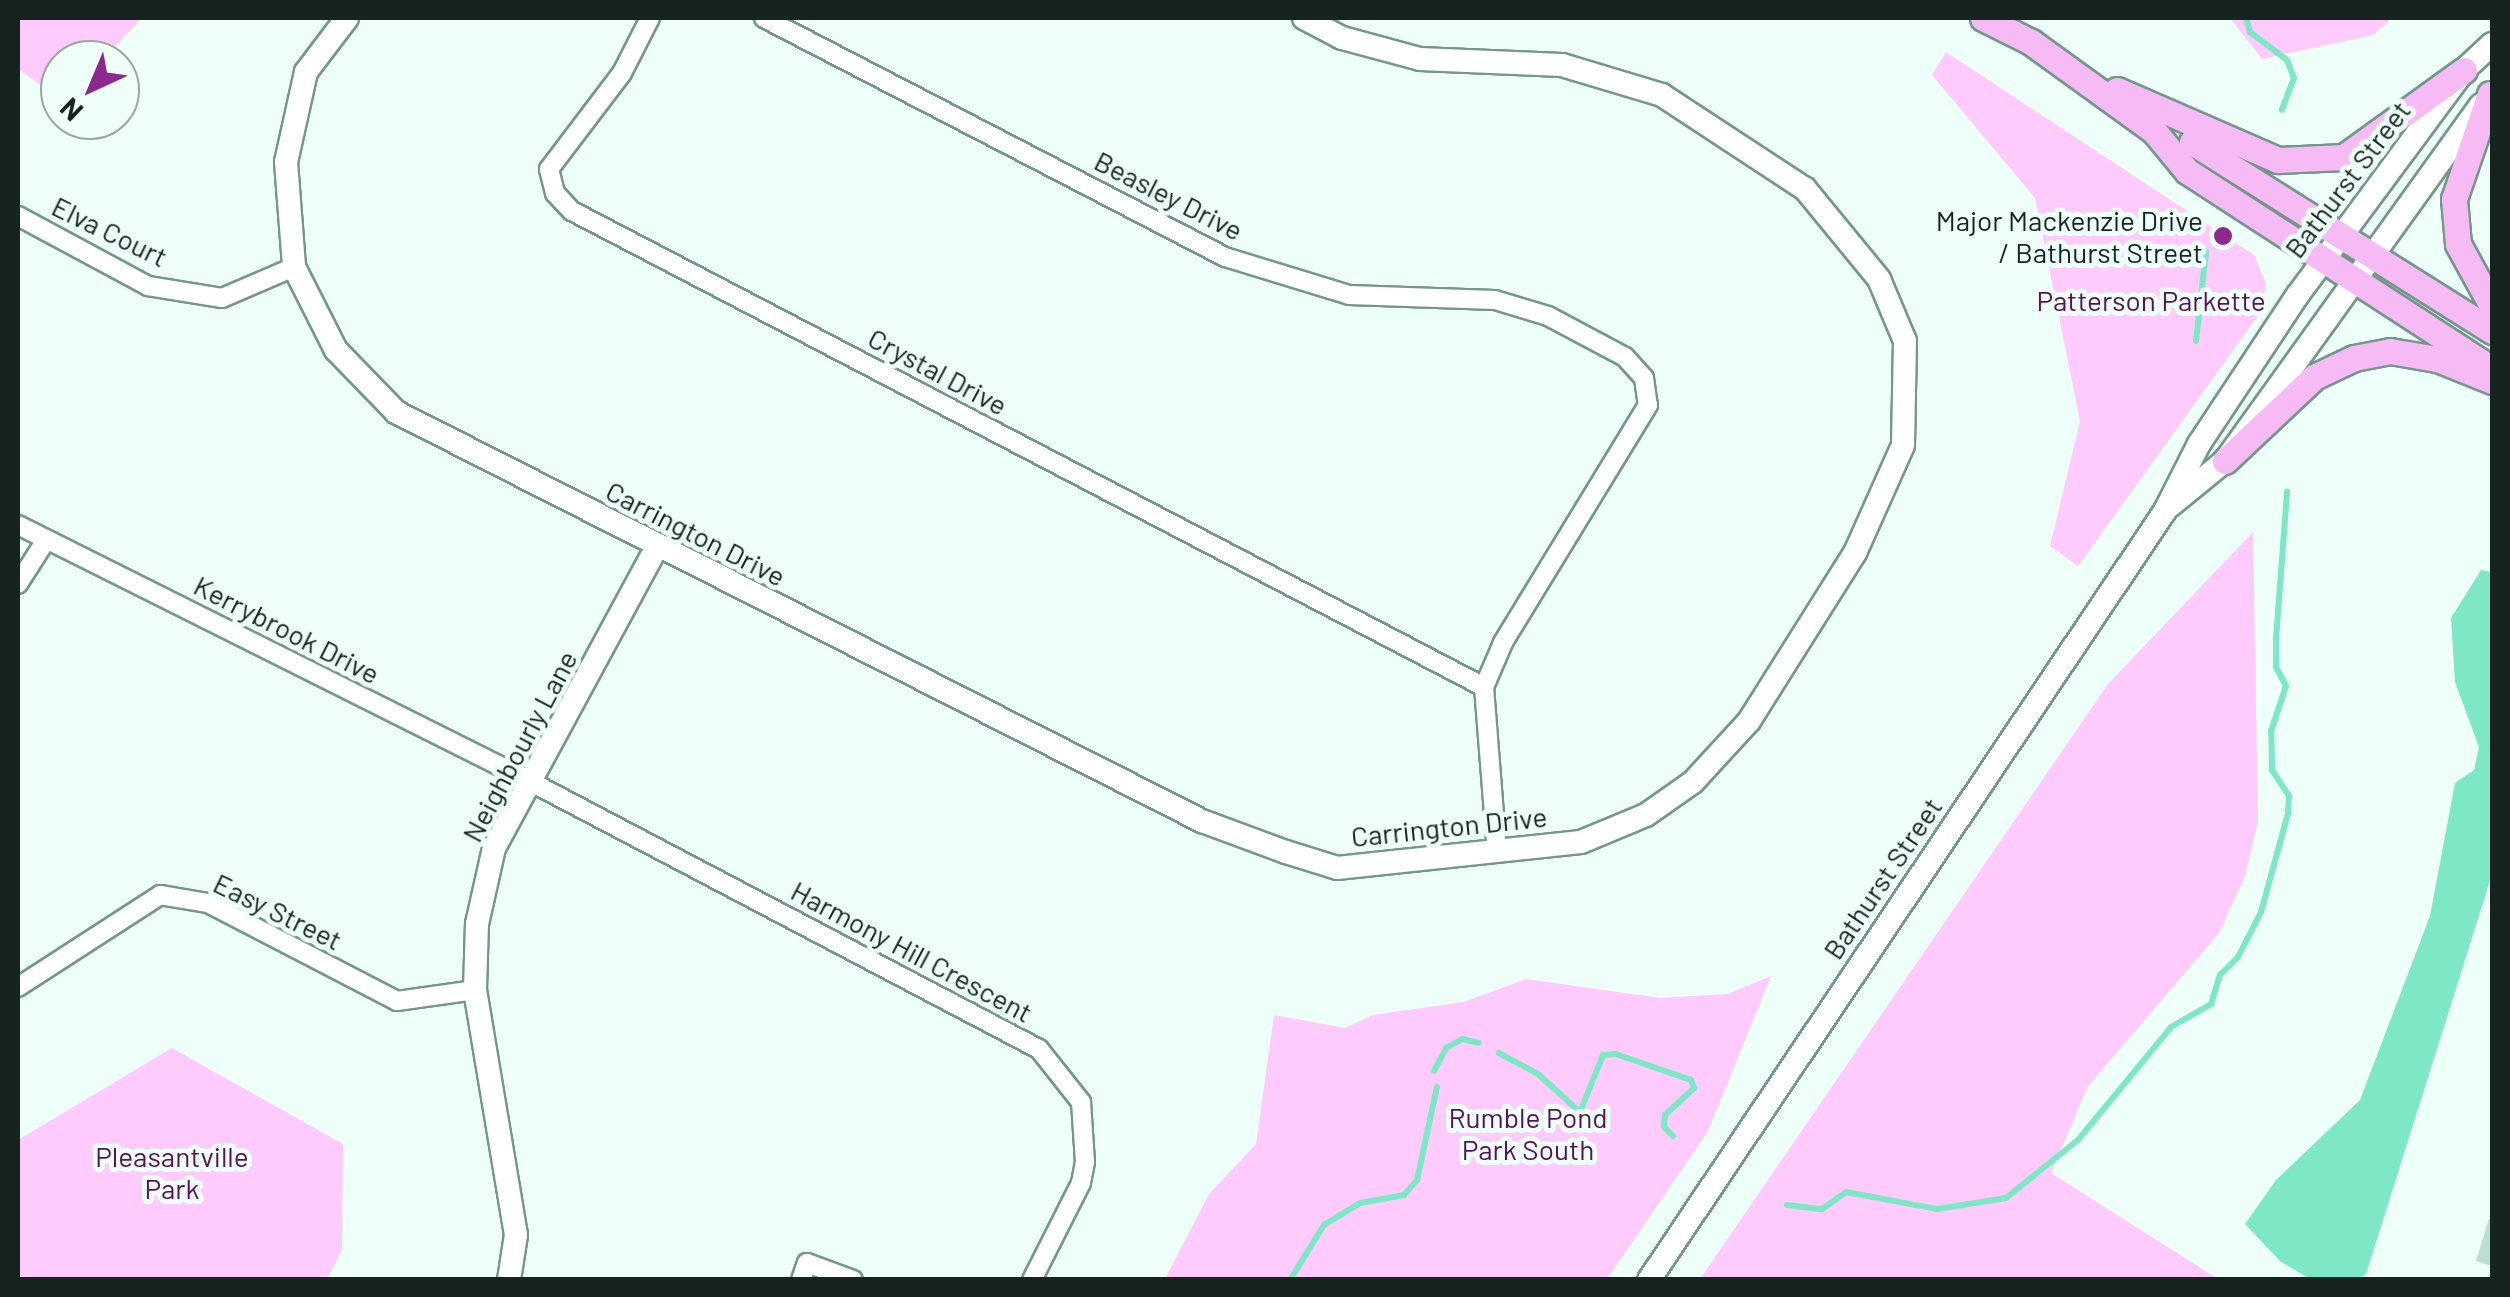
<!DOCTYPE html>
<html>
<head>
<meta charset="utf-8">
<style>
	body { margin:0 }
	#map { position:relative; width:2510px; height:1297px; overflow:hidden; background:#eefef8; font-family:Barlow,sans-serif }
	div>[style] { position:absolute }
	.green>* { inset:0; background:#ffcbfd }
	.water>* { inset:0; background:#7ee8c6 }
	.stream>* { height:6px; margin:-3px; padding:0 3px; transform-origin:3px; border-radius:3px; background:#7ee8c6 }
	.building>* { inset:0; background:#b9e0d2 }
	.roads { filter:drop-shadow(2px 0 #73978a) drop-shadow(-2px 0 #73978a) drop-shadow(0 2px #73978a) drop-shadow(0 -2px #73978a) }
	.street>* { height:18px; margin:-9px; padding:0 9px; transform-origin:9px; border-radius:9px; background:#fff }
	.secondary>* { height:22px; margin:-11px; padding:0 11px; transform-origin:11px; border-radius:11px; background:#fff }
	.primary>* { height:25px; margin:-12.5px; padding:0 12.5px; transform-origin:12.5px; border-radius:12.5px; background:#f6bbf5 }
	.dots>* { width:28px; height:28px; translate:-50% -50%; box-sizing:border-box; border:5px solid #eefef8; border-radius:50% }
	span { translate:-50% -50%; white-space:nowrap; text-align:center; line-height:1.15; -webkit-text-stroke:10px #eefef8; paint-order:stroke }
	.street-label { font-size:28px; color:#15241f }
	.poi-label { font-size:28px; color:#15241f }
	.right { translate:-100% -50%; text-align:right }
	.park-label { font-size:28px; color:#5a0d5b }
	.frame { position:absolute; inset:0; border:20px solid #15241f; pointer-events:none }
	.north { position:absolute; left:40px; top:40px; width:100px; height:100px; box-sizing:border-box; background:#eefef8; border:2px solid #97a7a1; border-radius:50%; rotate:224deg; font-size:28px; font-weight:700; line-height:40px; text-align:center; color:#15241f }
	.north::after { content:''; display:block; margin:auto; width:35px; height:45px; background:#8d288e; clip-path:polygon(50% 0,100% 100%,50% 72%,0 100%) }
</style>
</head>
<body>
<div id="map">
	<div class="green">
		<i style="clip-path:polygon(18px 18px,142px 18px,102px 60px,60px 60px,60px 99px,18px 69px)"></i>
		<i style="clip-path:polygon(2230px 18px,2392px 18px,2373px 35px,2262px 59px)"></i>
		<i style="clip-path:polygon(1946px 52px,2254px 255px,2266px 283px,2262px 310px,2078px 566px,2050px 546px,2080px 421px,2035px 198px,1932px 75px)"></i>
		<i style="clip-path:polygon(2253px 532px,2258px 821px,2245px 876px,2219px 933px,2088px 1086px,2051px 1173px,2218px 1279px,1700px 1279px,2108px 684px)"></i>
		<i style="clip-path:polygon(1771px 976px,1708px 1131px,1607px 1279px,1165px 1279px,1209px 1194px,1256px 1144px,1274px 1015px,1345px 1028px,1373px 1015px,1464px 1002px,1526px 979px,1660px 998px,1728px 994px)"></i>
		<i style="clip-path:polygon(172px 1048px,343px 1144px,342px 1250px,327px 1279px,18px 1279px,18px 1140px)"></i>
	</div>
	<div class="water">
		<i style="clip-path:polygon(2481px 570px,2492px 572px,2492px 874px,2366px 1274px,2358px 1279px,2310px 1279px,2280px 1261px,2245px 1224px,2276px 1180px,2360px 1100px,2430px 916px,2455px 783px,2474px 770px,2479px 747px,2455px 682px,2451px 618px)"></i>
	</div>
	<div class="stream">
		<i style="left:2246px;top:18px;width:15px;rotate:74deg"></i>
		<i style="left:2250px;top:32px;width:46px;rotate:37.1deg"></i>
		<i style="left:2287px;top:60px;width:19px;rotate:69deg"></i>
		<i style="left:2294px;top:78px;width:34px;rotate:111deg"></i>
		<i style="left:2196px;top:341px;width:90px;rotate:-83.6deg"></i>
		<i style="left:1499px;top:1053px;width:44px;rotate:28.3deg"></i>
		<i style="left:1538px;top:1074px;width:57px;rotate:42.1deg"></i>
		<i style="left:1580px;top:1112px;width:61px;rotate:-68deg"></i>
		<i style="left:1603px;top:1055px;width:13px;rotate:-4deg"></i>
		<i style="left:1616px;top:1054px;width:79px;rotate:19.1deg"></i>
		<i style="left:1691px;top:1080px;width:9px;rotate:69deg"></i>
		<i style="left:1694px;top:1088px;width:40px;rotate:137deg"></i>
		<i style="left:1665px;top:1115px;width:12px;rotate:95deg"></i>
		<i style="left:1664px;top:1127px;width:13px;rotate:45deg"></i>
		<i style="left:1434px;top:1071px;width:26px;rotate:-62deg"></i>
		<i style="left:1446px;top:1048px;width:18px;rotate:-29deg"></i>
		<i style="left:1462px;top:1039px;width:17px;rotate:13deg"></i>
		<i style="left:1787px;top:1205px;width:35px;rotate:7deg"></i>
		<i style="left:1822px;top:1209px;width:29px;rotate:-35deg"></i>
		<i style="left:1846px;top:1192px;width:93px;rotate:10.6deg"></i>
		<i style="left:1937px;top:1209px;width:70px;rotate:-9.1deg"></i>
		<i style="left:2006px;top:1198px;width:92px;rotate:-38.9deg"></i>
		<i style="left:2078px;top:1140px;width:146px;rotate:-50.5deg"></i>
		<i style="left:2171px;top:1027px;width:46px;rotate:-29.9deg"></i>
		<i style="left:2211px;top:1004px;width:30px;rotate:-73deg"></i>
		<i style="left:2220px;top:975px;width:25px;rotate:-45deg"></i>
		<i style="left:2238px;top:957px;width:51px;rotate:-62.9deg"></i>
		<i style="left:2261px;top:912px;width:103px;rotate:-74.7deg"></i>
		<i style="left:2288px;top:813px;width:17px;rotate:-87deg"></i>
		<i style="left:2289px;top:796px;width:31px;rotate:-123deg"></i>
		<i style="left:2272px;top:770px;width:39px;rotate:-91deg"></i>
		<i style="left:2271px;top:731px;width:47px;rotate:-71.6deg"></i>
		<i style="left:2286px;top:686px;width:21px;rotate:-118deg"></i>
		<i style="left:2276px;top:667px;width:28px;rotate:-90deg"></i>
		<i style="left:2276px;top:639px;width:148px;rotate:-85.7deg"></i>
		<i style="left:1290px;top:1280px;width:65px;rotate:-58.3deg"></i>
		<i style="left:1324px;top:1225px;width:42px;rotate:-31.4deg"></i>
		<i style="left:1360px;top:1203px;width:45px;rotate:-10.3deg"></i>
		<i style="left:1404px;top:1195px;width:20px;rotate:-49deg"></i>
		<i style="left:1417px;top:1180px;width:95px;rotate:-77.9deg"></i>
	</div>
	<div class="building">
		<i style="clip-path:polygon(2489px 1219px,2492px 1220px,2492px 1266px,2476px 1261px)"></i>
	</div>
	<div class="roads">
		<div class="street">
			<i style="left:650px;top:18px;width:62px;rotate:117deg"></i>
			<i style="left:622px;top:73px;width:121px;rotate:127.2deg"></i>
			<i style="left:549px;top:169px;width:25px;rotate:76deg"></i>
			<i style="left:555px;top:193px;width:25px;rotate:47deg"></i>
			<i style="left:572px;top:211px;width:1029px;rotate:27.56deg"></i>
			<i style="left:764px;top:18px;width:519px;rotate:27.4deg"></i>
			<i style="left:1225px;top:257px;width:130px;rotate:17deg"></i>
			<i style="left:1349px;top:295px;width:146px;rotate:2deg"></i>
			<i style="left:1495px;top:300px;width:55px;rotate:16.8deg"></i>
			<i style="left:1548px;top:316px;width:87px;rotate:28deg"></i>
			<i style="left:1625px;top:357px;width:28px;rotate:48deg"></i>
			<i style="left:1644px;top:378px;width:27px;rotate:82deg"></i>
			<i style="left:1648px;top:405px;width:279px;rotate:121.4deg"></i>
			<i style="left:1503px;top:643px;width:48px;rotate:113.4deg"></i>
			<i style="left:1484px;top:687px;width:165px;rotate:85.5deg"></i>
			<i style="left:18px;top:216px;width:148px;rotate:28.3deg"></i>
			<i style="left:148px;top:286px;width:75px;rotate:9.2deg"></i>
			<i style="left:222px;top:298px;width:78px;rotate:-23.3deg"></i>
			<i style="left:18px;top:525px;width:552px;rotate:26.57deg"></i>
			<i style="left:512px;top:772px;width:595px;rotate:27.73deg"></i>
			<i style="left:1039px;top:1049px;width:68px;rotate:51.6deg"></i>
			<i style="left:1081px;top:1102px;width:60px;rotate:86.2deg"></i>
			<i style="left:1085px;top:1162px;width:21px;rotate:101deg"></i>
			<i style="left:1081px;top:1183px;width:109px;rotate:116.8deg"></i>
			<i style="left:18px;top:584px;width:52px;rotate:-57.5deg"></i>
			<i style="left:18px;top:987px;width:169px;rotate:-32.9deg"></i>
			<i style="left:160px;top:895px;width:49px;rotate:9.5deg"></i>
			<i style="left:208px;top:903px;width:213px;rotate:27.4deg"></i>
			<i style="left:397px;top:1001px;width:79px;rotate:-8deg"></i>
			<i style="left:801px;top:1280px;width:18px;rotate:-71deg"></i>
			<i style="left:807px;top:1263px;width:49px;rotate:20.3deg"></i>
		</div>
		<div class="secondary">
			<i style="left:347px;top:18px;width:68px;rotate:127.2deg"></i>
			<i style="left:306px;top:72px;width:92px;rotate:102.5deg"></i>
			<i style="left:286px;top:162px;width:105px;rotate:85.6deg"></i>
			<i style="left:294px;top:267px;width:93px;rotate:63.2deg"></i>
			<i style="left:336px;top:350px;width:86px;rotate:45.9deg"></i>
			<i style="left:396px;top:412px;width:904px;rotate:26.91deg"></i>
			<i style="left:1202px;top:821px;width:90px;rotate:20.3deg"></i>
			<i style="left:1286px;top:852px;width:53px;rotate:17.4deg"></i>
			<i style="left:1337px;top:868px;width:245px;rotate:-6.1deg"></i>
			<i style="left:1581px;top:842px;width:70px;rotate:-22.6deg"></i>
			<i style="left:1646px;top:815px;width:57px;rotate:-35.1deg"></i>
			<i style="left:1693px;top:782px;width:83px;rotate:-47.4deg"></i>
			<i style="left:1749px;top:721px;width:199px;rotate:-57.8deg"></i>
			<i style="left:1855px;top:553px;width:118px;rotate:-66deg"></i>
			<i style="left:1903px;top:445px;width:104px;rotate:-88.9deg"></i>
			<i style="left:1905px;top:341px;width:67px;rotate:-112.8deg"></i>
			<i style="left:1879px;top:279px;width:117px;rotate:-129.4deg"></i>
			<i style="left:1805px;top:189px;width:171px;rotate:-146.7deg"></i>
			<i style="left:1662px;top:95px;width:104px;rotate:-163.3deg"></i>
			<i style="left:1562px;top:65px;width:142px;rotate:-177.6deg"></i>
			<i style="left:1420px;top:59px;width:81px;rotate:-164.9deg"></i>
			<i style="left:1342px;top:38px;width:43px;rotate:-152.2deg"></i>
			<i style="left:2171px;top:505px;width:70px;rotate:-39.2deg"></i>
			<i style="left:2225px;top:461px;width:438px;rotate:-54.3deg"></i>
			<i style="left:509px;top:1280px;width:46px;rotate:-81.2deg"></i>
			<i style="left:516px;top:1235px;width:248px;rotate:-99.5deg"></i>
			<i style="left:475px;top:990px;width:66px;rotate:-88.3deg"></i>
			<i style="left:477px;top:924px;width:78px;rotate:-77.4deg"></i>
			<i style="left:494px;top:848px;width:340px;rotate:-61.6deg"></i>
			<i style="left:1649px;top:1280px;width:926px;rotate:-56.14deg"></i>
			<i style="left:2165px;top:511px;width:75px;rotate:-63.1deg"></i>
			<i style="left:2199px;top:444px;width:178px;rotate:-56.5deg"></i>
			<i style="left:2297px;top:296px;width:281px;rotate:-53.5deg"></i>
			<i style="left:2464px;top:70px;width:38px;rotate:-43deg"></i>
		</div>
		<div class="primary">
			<i style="left:1983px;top:18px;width:54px;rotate:26.6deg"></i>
			<i style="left:2031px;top:42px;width:152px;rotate:35.9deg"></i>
			<i style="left:2154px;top:131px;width:52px;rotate:50.5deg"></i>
			<i style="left:2187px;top:171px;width:364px;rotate:33deg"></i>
			<i style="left:2117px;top:90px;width:176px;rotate:23.5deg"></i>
			<i style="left:2278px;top:160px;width:66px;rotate:-2.6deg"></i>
			<i style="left:2344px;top:157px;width:148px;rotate:-35.9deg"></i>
			<i style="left:2490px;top:94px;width:111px;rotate:108.9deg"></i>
			<i style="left:2454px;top:199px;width:45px;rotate:84.9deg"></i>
			<i style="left:2458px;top:244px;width:71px;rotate:61.3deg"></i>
			<i style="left:2192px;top:142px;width:355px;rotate:32.2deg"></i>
			<i style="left:2225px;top:461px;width:122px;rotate:-43.3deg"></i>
			<i style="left:2314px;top:377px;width:44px;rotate:-25.4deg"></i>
			<i style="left:2354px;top:358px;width:37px;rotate:-11deg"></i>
			<i style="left:2390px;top:351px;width:48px;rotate:9.7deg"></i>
			<i style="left:2437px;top:359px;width:59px;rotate:21.8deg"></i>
		</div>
	</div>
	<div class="dots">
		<i style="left:2223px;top:236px;background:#8d288e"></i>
	</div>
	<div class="street-label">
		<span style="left:2347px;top:179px;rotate:-53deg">Bathurst Street</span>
		<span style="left:1169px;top:195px;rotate:27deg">Beasley Drive</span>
		<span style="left:110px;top:231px;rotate:26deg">Elva Court</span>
		<span style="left:938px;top:371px;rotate:28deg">Crystal Drive</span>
		<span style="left:696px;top:533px;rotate:27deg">Carrington Drive</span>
		<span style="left:287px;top:629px;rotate:27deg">Kerrybrook Drive</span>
		<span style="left:519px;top:746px;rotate:-62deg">Neighbourly Lane</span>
		<span style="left:1449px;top:826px;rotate:-6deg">Carrington Drive</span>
		<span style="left:1882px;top:878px;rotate:-56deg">Bathurst Street</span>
		<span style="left:278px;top:911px;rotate:26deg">Easy Street</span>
		<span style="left:912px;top:951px;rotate:28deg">Harmony Hill Crescent</span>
	</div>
	<div class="poi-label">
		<span class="right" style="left:2203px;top:236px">Major Mackenzie Drive<br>/ Bathurst Street</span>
	</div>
	<div class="park-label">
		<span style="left:2151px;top:300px">Patterson Parkette</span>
		<span style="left:1528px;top:1133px">Rumble Pond<br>Park South</span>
		<span style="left:172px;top:1172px">Pleasantville<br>Park</span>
	</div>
	<div class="frame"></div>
	<div class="north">N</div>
</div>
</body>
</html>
